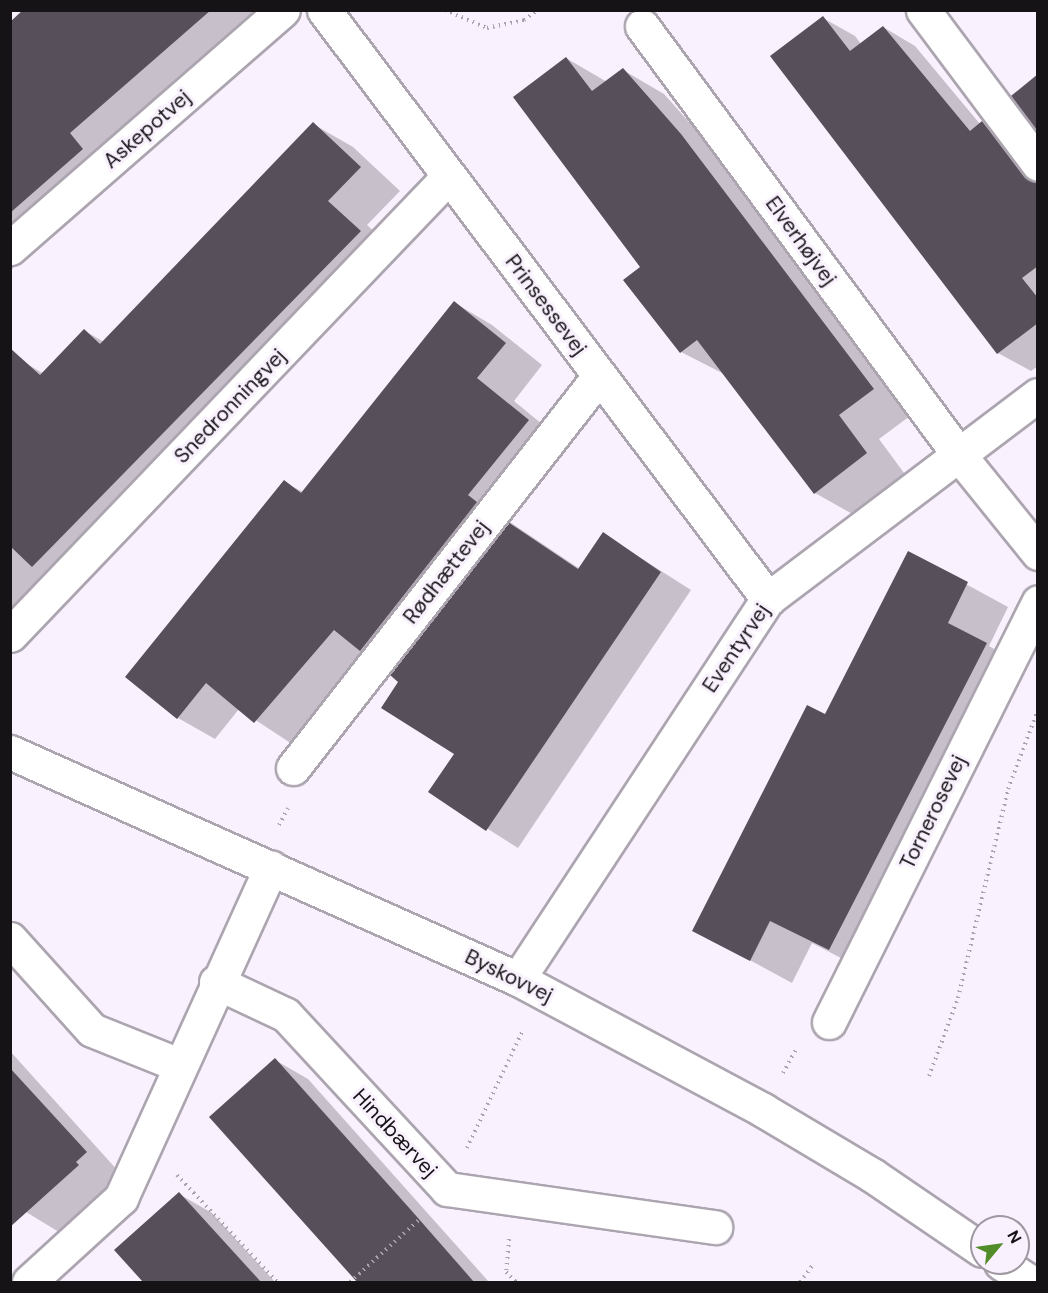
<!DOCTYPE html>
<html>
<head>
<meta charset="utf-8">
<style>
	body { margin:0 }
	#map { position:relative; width:1048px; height:1293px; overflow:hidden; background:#f9f1fd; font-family:"DM Sans",sans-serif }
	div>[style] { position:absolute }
	.shadow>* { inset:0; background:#0003 }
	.building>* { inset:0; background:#57505a }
	.path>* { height:4px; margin-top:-2px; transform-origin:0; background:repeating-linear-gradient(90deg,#a9a3ac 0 1.5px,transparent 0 6px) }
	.roads { filter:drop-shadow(2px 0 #aca5b0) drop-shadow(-2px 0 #aca5b0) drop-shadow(0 2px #aca5b0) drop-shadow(0 -2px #aca5b0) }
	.minor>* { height:33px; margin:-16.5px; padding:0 16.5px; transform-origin:16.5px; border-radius:16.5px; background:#fff }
	.major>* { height:33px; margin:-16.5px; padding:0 16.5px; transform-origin:16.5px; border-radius:16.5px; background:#fff }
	span { translate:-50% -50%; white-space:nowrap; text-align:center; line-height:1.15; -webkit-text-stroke:6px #f9f1fd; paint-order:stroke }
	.street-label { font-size:21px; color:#161317 }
	.frame { position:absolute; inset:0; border:12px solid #161317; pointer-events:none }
	.north { position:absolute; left:970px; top:1215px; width:60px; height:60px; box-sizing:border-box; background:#f9f1fd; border:2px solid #9e98a1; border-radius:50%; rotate:61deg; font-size:16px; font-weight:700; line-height:24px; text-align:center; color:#161317 }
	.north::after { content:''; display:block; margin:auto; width:21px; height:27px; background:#528d2a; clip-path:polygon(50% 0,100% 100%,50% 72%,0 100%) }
</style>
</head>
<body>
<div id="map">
	<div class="shadow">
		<i style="clip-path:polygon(26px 10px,278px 10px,110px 157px,123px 173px,10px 271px,10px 24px)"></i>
		<i style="clip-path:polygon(823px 18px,855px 36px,861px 44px,883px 27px,915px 46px,980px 124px,1015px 141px,1038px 172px,1038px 366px,1031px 371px,998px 353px)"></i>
		<i style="clip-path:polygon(566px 58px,607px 82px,623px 70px,664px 94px,722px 159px,914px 413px,879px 439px,907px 477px,856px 516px,815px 493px,724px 374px,681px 352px,642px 267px)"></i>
		<i style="clip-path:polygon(313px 124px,353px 147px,400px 191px,367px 225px,400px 255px,30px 632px,10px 621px,10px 409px,24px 362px,44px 374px,85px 331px,104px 342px)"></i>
		<i style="clip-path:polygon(455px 303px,492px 325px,542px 365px,514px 401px,565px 443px,504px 518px,580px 569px,603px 534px,691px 590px,518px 848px,430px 792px,456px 754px,400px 682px,396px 670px,369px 654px,292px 744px,239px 709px,215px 739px,178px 718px,284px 482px,303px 492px)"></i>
		<i style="clip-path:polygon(909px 553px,1008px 607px,989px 646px,1027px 668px,870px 973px,812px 943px,792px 983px,694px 930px,826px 716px)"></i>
		<i style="clip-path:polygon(10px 1051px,119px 1172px,109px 1182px,111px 1185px,59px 1232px,26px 1212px,10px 1195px)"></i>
		<i style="clip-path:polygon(275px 1060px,308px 1079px,489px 1282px,359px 1282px,211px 1117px)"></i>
		<i style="clip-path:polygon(179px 1194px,212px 1213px,275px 1282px,145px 1282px,116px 1250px)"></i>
	</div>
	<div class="building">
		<i style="clip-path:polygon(23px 10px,211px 10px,70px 133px,83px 149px,10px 213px,10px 22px)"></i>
		<i style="clip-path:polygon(823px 16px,850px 51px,883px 26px,970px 131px,982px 121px,1023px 175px,1038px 182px,1038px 266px,1022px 278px,1038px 298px,1038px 323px,997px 354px,770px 56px)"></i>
		<i style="clip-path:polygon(566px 57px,592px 91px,623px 68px,681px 134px,874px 389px,839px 415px,867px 453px,814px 494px,697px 340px,680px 353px,623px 280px,640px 267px,513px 97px)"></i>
		<i style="clip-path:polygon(1038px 74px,1038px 132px,1011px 96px)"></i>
		<i style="clip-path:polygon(313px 122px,361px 167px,328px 201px,361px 231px,32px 567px,10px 546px,10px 348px,40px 375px,84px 329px,100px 344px)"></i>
		<i style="clip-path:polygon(454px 301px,506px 343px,477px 378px,529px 420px,468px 495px,477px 502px,360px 651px,334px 630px,254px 723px,206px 683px,177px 719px,125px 677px,284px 480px,301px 493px)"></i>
		<i style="clip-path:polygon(508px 522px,578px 569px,603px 532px,661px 572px,486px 831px,428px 792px,454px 754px,381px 708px,398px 682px,390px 675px)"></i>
		<i style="clip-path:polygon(908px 551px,968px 582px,948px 623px,987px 643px,829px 950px,770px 921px,750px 961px,692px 931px,807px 705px,825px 714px)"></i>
		<i style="clip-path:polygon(275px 1058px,411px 1210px,474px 1282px,357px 1282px,209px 1117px)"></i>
		<i style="clip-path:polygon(10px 1068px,87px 1152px,76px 1162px,79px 1165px,10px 1227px)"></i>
		<i style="clip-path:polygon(179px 1192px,261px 1282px,143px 1282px,114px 1250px)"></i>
	</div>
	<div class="path">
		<i style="left:445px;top:10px;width:46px;rotate:23.2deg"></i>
		<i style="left:487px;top:28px;width:38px;rotate:-12deg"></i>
		<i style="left:524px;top:20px;width:17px;rotate:-36deg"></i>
		<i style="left:279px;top:825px;width:19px;rotate:-62deg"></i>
		<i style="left:783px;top:1073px;width:29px;rotate:-61deg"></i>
		<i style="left:929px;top:1076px;width:83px;rotate:-69.6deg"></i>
		<i style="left:958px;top:998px;width:215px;rotate:-76.5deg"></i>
		<i style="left:1008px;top:789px;width:85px;rotate:-69.2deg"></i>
		<i style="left:467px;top:1148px;width:131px;rotate:-64.6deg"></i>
		<i style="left:177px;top:1175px;width:146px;rotate:46.9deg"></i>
		<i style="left:509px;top:1239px;width:33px;rotate:95deg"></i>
		<i style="left:506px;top:1272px;width:14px;rotate:45deg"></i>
		<i style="left:350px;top:1282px;width:94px;rotate:-42deg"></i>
		<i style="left:800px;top:1282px;width:21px;rotate:-53deg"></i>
	</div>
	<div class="roads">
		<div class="minor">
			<i style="left:324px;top:10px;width:738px;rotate:52.99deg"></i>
			<i style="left:923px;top:10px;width:192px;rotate:53.2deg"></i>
			<i style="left:642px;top:26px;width:533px;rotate:53.54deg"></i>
			<i style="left:959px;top:455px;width:126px;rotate:51.1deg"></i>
			<i style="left:10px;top:248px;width:362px;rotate:-41.1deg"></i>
			<i style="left:10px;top:635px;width:635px;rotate:-46.28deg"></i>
			<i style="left:293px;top:768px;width:497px;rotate:-52deg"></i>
			<i style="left:10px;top:939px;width:122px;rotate:48deg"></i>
			<i style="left:92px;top:1030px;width:94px;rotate:21.9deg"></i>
			<i style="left:518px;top:979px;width:455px;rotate:-56.7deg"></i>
			<i style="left:768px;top:599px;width:338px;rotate:-37.1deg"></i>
			<i style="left:216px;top:982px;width:77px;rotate:25.2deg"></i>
			<i style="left:286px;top:1015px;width:237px;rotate:47.2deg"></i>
			<i style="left:447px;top:1189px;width:271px;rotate:8.1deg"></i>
			<i style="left:829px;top:1022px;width:469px;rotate:-63.5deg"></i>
			<i style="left:29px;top:1282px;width:125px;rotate:-42.4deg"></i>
			<i style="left:121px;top:1198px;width:363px;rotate:-65.6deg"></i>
		</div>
		<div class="major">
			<i style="left:10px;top:752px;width:556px;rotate:24.08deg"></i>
			<i style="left:518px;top:979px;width:278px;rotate:28.1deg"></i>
			<i style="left:763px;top:1110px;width:127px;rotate:30.8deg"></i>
			<i style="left:872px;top:1175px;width:133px;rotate:34.3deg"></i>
			<i style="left:1001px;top:1263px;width:35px;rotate:33deg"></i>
		</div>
	</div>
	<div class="street-label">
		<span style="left:147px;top:129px;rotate:-41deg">Askepotvej</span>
		<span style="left:801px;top:241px;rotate:54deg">Elverhøjvej</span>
		<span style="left:546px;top:305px;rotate:53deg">Prinsessevej</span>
		<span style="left:230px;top:406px;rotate:-46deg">Snedronningvej</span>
		<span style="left:446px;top:572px;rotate:-52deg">Rødhættevej</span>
		<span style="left:736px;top:648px;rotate:-56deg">Eventyrvej</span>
		<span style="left:933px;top:812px;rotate:-64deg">Tornerosevej</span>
		<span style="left:509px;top:976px;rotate:26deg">Byskovvej</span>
		<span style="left:395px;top:1133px;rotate:47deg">Hindbærvej</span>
	</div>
	<div class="frame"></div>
	<div class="north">N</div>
</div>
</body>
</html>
